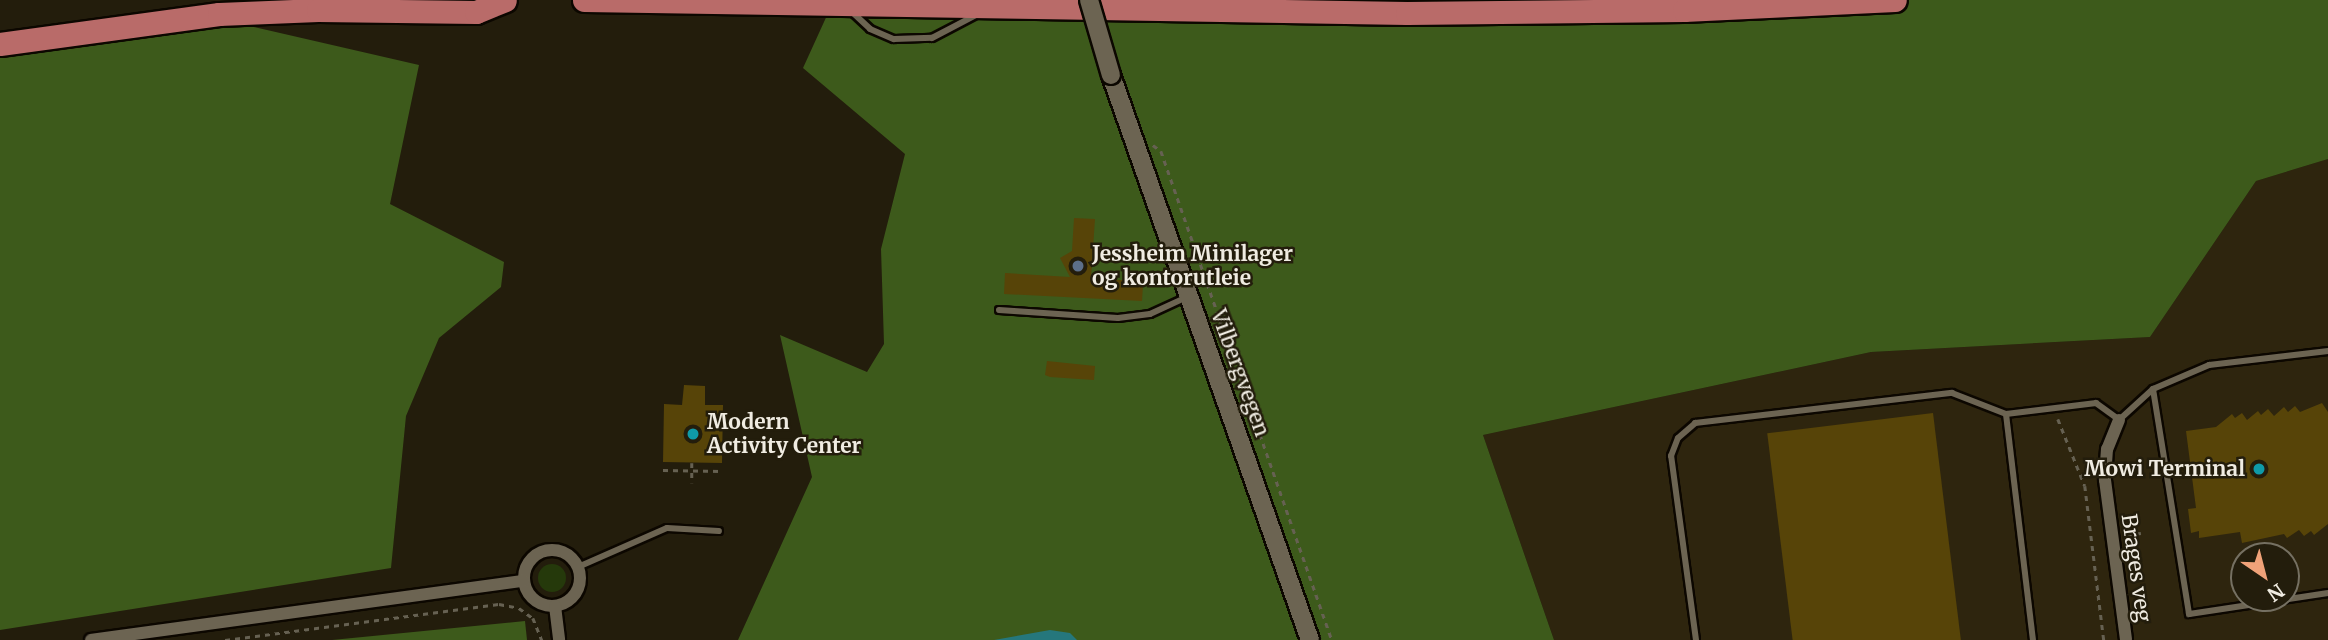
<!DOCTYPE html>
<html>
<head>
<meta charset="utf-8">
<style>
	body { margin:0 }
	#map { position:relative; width:2328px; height:640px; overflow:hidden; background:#231d0c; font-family:Merriweather,serif }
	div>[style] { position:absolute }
	.built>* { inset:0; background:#2e250e }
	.green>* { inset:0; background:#25390b }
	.round { border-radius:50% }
	.forest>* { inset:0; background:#3d5a1b }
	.water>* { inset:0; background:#25777c }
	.building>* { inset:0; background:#574408; transform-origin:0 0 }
	.path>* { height:2.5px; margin-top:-1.25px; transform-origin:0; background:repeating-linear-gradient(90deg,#666152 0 5px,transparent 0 10px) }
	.roads { filter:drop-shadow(2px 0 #0c0700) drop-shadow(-2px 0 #0c0700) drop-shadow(0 2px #0c0700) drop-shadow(0 -2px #0c0700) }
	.service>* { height:6px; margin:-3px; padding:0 3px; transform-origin:3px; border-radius:3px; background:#6c6452 }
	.minor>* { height:12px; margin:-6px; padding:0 6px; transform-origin:6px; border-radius:6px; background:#6c6452 }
	.minor>.ring { margin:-6px; padding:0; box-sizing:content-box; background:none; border:12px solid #6c6452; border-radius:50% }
	.secondary>* { height:18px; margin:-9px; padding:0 9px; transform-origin:9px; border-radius:9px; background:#6c6452 }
	.motorway>* { height:23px; margin:-11.5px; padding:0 11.5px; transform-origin:11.5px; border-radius:11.5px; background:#b96b69 }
	.bridges { filter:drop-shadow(2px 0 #0c0700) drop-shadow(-2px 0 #0c0700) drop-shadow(0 2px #0c0700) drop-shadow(0 -2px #0c0700) }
	.secondary-bridge>* { height:18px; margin:-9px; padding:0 9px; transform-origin:9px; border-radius:9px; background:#6c6452 }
	.dots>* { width:19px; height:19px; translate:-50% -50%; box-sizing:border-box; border:4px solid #231d0c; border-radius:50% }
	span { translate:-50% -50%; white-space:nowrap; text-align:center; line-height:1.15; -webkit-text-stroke:5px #231d0c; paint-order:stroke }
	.poi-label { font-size:21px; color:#f0ece2; font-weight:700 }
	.left { translate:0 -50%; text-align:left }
	.right { translate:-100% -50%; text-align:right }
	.street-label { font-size:21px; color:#f0ece2 }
	.north { position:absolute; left:2230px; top:542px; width:70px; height:70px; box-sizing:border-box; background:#231d0c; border:2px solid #757062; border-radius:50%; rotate:145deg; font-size:19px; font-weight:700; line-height:28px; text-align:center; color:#f0ece2 }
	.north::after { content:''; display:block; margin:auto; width:24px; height:32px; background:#f0a279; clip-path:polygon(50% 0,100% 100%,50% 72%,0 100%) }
</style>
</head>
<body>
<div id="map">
	<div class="built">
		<i style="clip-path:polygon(evenodd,2328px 159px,2328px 640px,1554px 640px,1483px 435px,1871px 352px,2150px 337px,2256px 181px,2328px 159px,2244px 556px,2286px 556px,2286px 598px,2244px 598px,2244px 556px)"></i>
	</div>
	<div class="green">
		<i class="round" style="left:538px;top:564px;width:28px;height:28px"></i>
	</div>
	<div class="forest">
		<i style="clip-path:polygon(834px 0,2328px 0,2328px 159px,2256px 181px,2150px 337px,1871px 352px,1483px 435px,1554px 640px,738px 640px,812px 477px,780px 335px,867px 372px,884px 344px,881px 249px,905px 154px,803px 68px)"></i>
		<i style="clip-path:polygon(224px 20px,419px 65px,390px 204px,504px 262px,501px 287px,439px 338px,406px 416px,391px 568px,0 630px,0 55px)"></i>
		<i style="clip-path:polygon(525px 621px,527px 640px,332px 640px)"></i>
	</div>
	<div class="water">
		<i style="clip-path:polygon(1050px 630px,1070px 633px,1077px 640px,994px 640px)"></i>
	</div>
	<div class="building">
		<i style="clip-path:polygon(1074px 218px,1095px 219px,1091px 278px,1136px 281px,1143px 285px,1142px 301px,1004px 294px,1005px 273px,1070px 277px,1060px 258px,1072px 251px)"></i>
		<i style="clip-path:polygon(1047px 361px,1095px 366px,1094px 380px,1050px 377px,1045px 375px)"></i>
		<i style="clip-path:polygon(684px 385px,705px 386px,705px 405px,723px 405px,722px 463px,663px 462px,664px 404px,682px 405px)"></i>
		<i style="clip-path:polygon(2322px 403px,2328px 412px,2328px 524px,2314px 535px,2311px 531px,2304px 536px,2299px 530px,2287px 538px,2284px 534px,2242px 543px,2240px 532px,2199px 538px,2199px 531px,2191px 533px,2188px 509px,2196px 508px,2186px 431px,2216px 427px,2232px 414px,2235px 418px,2242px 413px,2247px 420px,2258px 411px,2261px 415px,2268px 409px,2274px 416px,2284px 407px,2288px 412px,2295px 406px,2300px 412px)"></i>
		<i style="left:1933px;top:413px;width:229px;height:167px;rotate:83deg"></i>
	</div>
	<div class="path">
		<i style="left:1153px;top:145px;width:10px;rotate:37deg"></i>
		<i style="left:1161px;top:151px;width:518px;rotate:70.73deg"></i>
		<i style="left:2058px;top:419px;width:72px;rotate:68.1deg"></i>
		<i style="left:2085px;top:486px;width:155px;rotate:83deg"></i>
		<i style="left:692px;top:463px;width:20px;rotate:90deg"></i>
		<i style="left:663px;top:470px;width:58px;rotate:1deg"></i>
		<i style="left:2127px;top:535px;width:14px;rotate:-8deg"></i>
		<i style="left:225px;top:640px;width:276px;rotate:-7.5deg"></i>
		<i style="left:499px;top:604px;width:20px;rotate:11deg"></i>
		<i style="left:519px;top:608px;width:17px;rotate:36deg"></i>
		<i style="left:533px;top:618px;width:24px;rotate:68deg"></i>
	</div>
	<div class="roads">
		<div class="service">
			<i style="left:851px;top:11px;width:26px;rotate:43deg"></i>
			<i style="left:870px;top:29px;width:26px;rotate:23deg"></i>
			<i style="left:894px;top:39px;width:38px;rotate:-2deg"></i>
			<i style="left:932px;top:38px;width:52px;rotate:-27.6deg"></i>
			<i style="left:999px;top:310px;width:119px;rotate:3.8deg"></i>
			<i style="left:1118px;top:318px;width:32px;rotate:-7deg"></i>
			<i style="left:1150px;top:314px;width:41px;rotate:-24.7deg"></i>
			<i style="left:2153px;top:389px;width:228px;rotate:80.9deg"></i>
			<i style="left:2189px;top:614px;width:141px;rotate:-8.6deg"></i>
			<i style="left:2006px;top:414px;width:228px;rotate:83.2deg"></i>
			<i style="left:578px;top:567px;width:97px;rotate:-23.7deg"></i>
			<i style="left:667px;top:528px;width:52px;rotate:3.3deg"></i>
			<i style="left:1696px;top:640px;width:186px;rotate:-97.7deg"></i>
			<i style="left:1671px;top:456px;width:19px;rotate:-69deg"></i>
			<i style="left:1678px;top:438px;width:23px;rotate:-41deg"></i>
			<i style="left:1695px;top:423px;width:259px;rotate:-6.7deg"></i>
			<i style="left:1952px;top:393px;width:58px;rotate:21.3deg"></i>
			<i style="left:2006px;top:414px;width:91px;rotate:-7deg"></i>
			<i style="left:2096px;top:403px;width:29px;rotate:36deg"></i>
			<i style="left:2119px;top:420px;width:46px;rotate:-42.4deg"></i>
			<i style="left:2153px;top:389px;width:61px;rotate:-23.2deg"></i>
			<i style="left:2209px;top:365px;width:120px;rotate:-6.7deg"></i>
		</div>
		<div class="minor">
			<i style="left:2119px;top:420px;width:31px;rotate:112deg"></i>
			<i style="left:2107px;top:449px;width:31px;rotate:94deg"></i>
			<i style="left:2105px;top:480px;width:161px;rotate:82.5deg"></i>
			<i class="ring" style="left:524px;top:550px;width:44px;height:44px"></i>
			<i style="left:555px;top:606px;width:34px;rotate:83deg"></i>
			<i style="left:91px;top:640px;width:437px;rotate:-7.8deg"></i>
		</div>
		<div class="secondary">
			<i style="left:1111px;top:75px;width:599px;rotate:70.6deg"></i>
		</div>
		<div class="motorway">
			<i style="left:584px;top:0;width:823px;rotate:0.9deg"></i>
			<i style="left:1407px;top:13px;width:277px;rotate:-0.6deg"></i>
			<i style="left:1684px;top:10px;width:211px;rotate:-2.7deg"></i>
			<i style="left:0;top:44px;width:221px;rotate:-7.8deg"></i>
			<i style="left:219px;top:14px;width:99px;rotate:-2.3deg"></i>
			<i style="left:318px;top:10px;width:158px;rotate:0.7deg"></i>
			<i style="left:476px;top:12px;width:31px;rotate:-22deg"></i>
		</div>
	</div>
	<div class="bridges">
		<div class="secondary-bridge">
			<i style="left:1089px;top:0;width:78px;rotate:73.7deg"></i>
		</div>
	</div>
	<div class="dots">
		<i style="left:1078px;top:266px;background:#5c6f8a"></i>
		<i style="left:693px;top:434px;background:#0f9aa8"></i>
		<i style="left:2259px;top:469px;background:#0f9aa8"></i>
	</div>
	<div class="poi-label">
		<span class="left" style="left:1092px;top:266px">Jessheim Minilager<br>og kontorutleie</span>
		<span class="left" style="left:707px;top:434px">Modern<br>Activity Center</span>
		<span class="right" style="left:2245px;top:469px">Mowi Terminal</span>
	</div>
	<div class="street-label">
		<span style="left:1240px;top:373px;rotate:70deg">Vilbergvegen</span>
		<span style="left:2136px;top:568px;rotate:82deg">Brages veg</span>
	</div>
	<div class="north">N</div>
</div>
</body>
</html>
